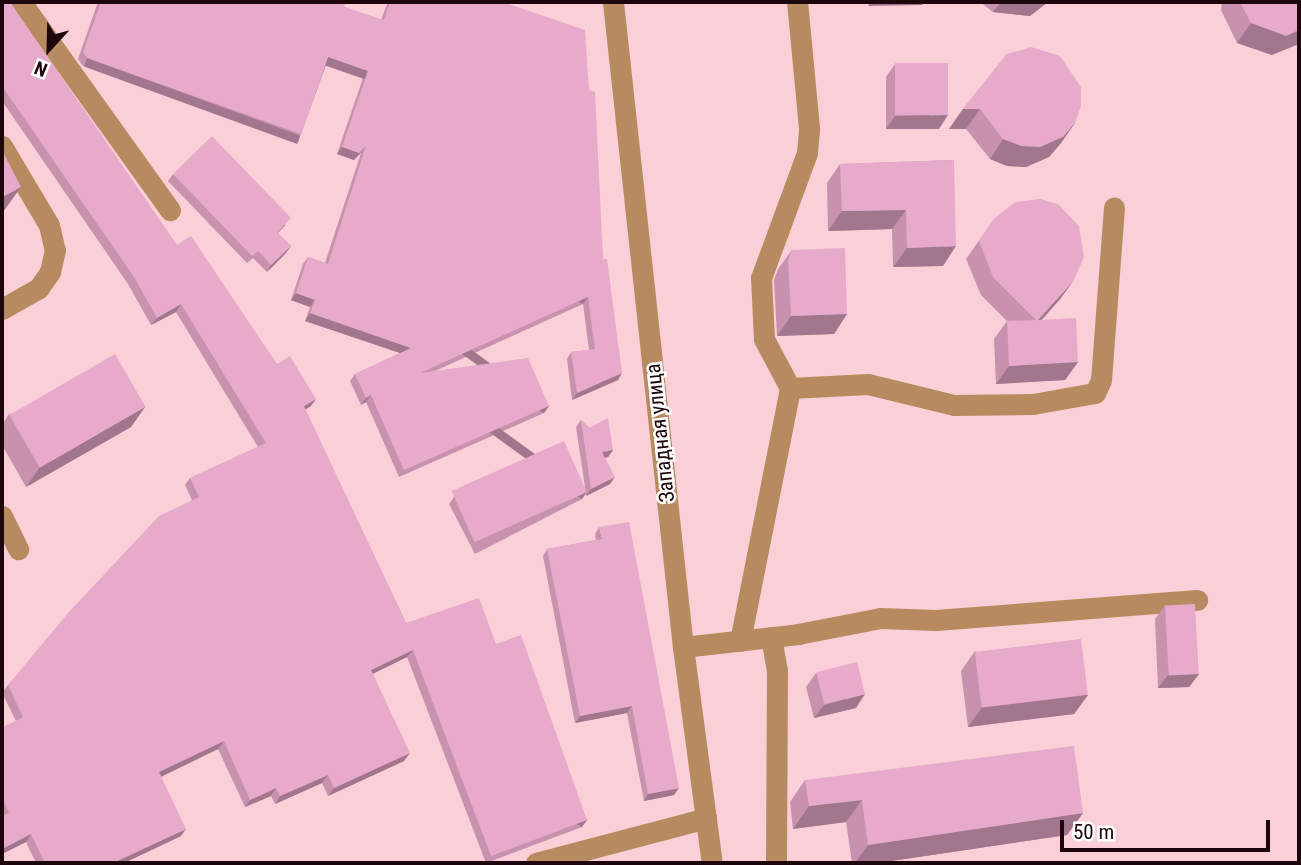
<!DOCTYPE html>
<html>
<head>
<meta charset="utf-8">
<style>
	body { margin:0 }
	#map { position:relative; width:1301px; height:865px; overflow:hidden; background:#facfd7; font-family:"Roboto Condensed",sans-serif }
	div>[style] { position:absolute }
	.minor>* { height:21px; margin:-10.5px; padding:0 10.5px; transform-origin:10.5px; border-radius:10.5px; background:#b78b5f }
	.wall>* { inset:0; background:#c892af }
	.shaded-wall>* { inset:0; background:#a2778e; transform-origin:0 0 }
	.building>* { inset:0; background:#e8aacb; transform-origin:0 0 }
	span { translate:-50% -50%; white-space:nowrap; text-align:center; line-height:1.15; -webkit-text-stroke:5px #fdfdfd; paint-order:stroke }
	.street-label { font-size:21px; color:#1d060c }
	.frame { position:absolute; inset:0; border:4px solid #1d060c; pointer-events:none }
	.north { position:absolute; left:14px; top:14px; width:70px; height:70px; -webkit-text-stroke:5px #fdfdfd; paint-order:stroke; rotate:202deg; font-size:19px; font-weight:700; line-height:28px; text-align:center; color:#1d060c }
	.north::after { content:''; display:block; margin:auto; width:24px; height:32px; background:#1d060c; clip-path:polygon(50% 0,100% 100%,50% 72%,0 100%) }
	.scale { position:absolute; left:1060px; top:820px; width:210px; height:32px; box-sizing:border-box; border:4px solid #1d060c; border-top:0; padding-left:9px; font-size:21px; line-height:24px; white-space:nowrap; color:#1d060c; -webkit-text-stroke:5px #fdfdfd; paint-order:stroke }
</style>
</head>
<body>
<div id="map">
	<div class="minor">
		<i style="left:21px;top:2px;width:256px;rotate:54.4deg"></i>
		<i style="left:613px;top:2px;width:649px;rotate:83.81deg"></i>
		<i style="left:683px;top:647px;width:218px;rotate:82.4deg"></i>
		<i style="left:2px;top:146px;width:92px;rotate:59.3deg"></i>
		<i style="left:49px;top:225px;width:26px;rotate:77deg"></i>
		<i style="left:55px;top:250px;width:23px;rotate:103deg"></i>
		<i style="left:50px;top:272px;width:19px;rotate:125deg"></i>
		<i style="left:39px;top:288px;width:43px;rotate:150.4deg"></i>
		<i style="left:790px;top:388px;width:55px;rotate:-118deg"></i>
		<i style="left:764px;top:339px;width:61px;rotate:-92.8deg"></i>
		<i style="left:761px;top:278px;width:133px;rotate:-69.8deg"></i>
		<i style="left:807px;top:153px;width:25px;rotate:-85deg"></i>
		<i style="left:809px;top:128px;width:127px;rotate:-95.4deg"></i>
		<i style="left:2px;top:516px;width:37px;rotate:64deg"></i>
		<i style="left:771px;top:637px;width:34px;rotate:80deg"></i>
		<i style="left:777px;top:670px;width:193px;rotate:90.3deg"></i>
		<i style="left:740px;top:641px;width:258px;rotate:-78.8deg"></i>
		<i style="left:790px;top:388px;width:78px;rotate:-2.9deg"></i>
		<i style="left:868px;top:384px;width:89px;rotate:13.7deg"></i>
		<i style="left:954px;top:405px;width:79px;rotate:-0.7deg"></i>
		<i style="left:1033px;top:404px;width:63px;rotate:-10.1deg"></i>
		<i style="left:1095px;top:393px;width:14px;rotate:-65deg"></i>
		<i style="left:1101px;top:380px;width:173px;rotate:-85.7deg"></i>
		<i style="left:683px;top:647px;width:116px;rotate:-6.4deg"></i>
		<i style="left:798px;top:634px;width:84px;rotate:-11deg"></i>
		<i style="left:880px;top:618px;width:56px;rotate:2deg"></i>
		<i style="left:936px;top:620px;width:262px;rotate:-4.4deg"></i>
		<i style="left:536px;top:863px;width:176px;rotate:-14.8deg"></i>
	</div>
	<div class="wall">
		<i style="clip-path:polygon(2px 2px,177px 245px,277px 364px,311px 406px,305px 410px,406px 623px,496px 644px,587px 820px,582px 827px,486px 863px,407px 657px,373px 674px,404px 761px,328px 796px,322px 783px,275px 804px,271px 796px,245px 807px,218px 749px,161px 777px,181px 836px,124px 863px,36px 863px,26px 842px,2px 854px,2px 728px,16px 721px,2px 693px,8px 685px,192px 500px,185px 485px,190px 478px,258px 447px,176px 312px,151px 325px,128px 284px,2px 101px)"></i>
		<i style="clip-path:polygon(98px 2px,345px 2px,344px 7px,381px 20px,388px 2px,503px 2px,589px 90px,603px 259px,618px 380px,572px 400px,567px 359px,571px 352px,589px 350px,583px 304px,435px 371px,549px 406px,544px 413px,399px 477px,366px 402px,361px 405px,350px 381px,355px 374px,400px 353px,305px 321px,310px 307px,291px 300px,303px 264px,308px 257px,325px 263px,361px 153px,354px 160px,337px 154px,363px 78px,326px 65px,301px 134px,296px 141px,82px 65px,78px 59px)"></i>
		<i style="clip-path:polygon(980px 2px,1048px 2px,1030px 16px,993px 12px)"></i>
		<i style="clip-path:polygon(1222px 2px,1299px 2px,1272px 55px,1237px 43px,1221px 10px)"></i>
		<i style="clip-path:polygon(1007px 54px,1075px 123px,1061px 143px,1049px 157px,1026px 167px,1007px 166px,990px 159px,966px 129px,949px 129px,963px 109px)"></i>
		<i style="clip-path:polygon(895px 64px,939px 129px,886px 129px,886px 77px)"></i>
		<i style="clip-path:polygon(954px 160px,943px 266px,893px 267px,892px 229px,828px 231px,827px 183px,840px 164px)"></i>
		<i style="clip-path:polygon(173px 174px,286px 225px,278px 233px,291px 246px,286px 253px,267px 272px,253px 258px,247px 263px,168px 181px)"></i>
		<i style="clip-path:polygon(995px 218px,1061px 298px,1042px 320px,1078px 362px,1065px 380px,996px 384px,994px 339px,1007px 321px,981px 295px,966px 259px)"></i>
		<i style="clip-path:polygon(792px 250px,847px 314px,834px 334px,777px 336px,774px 280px,778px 269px)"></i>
		<i style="clip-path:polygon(145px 407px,131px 427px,26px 487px,2px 445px,2px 425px,9px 414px)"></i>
		<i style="clip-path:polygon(581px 420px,613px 450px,608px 457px,605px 458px,610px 484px,586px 496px,586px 493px,582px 499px,475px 554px,449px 504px,454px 497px,585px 487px,576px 427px)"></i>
		<i style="clip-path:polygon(599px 527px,674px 795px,644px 801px,627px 713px,575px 723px,543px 556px,547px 549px,596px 540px,595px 534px)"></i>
		<i style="clip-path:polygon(1165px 605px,1199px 674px,1189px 687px,1158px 688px,1155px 619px)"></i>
		<i style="clip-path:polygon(975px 651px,1088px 695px,1074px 714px,968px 727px,961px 671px)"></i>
		<i style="clip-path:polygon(816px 673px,856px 708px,814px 718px,806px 687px)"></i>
		<i style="clip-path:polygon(805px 780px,1083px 813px,1067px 835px,878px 863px,852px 863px,846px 822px,793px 829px,790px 802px)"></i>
	</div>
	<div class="shaded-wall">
		<i style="clip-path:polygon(871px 2px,924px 2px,922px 5px,868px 6px)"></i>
		<i style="clip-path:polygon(1001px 2px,1048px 2px,1030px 16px,993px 12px)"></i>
		<i style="clip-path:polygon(1251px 23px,1299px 30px,1299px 44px,1272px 55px,1237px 43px)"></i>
		<i style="left:328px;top:57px;width:42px;height:9px;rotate:19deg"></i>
		<i style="left:87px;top:58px;width:227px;height:9px;rotate:20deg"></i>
		<i style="clip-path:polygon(963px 109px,980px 109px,966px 129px,949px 129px)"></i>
		<i style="clip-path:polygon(948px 115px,939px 129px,886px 129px,895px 116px)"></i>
		<i style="clip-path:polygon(1075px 123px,1061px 143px,1049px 157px,1026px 167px,1007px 166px,990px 159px,1003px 139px)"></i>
		<i style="clip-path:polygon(366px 146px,354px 160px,337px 154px,342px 147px)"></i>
		<i style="clip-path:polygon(21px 187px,3px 212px,2px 213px,2px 197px)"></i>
		<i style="clip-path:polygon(906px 210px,892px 229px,828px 231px,842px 211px)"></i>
		<i style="clip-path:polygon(291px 246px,286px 253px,267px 272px,271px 265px)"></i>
		<i style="clip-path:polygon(956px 246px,943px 266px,893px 267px,907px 248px)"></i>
		<i style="clip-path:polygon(1074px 280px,1061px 298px,1025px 338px,1038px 320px)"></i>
		<i style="clip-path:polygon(296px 293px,315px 300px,310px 307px,291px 300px)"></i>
		<i style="left:588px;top:297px;width:9px;height:184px;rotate:126deg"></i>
		<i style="clip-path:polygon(181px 304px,176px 312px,151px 325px,157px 318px)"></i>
		<i style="clip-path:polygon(310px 313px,411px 348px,406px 355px,305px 321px)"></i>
		<i style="clip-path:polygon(847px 314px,834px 334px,777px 336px,791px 316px)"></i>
		<i style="clip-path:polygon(1078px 362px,1065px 380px,996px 384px,1009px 366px)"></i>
		<i style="clip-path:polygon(622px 373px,618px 380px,572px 400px,577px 393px)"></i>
		<i style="clip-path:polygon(371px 395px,366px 402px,361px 405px,366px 398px)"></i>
		<i style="clip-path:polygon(316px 399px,311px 406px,298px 414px,304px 406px)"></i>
		<i style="left:549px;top:406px;width:9px;height:158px;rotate:126deg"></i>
		<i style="clip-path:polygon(145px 407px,131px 427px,26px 487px,40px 467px)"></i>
		<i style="clip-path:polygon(613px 450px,608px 457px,597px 459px,602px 452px)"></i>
		<i style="clip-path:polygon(615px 477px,610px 484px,586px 496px,591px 489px)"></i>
		<i style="left:587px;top:492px;width:9px;height:120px;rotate:126deg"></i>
		<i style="clip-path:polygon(413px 650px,407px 657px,366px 677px,371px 670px)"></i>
		<i style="clip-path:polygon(1199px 674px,1189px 687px,1158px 688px,1168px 675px)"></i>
		<i style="clip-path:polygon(865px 694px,856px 708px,814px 718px,824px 705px)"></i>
		<i style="clip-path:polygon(1088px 695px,1074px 714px,968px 727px,982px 707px)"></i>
		<i style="clip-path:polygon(632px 706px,627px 713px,575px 723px,580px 716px)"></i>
		<i style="clip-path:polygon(224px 741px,218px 749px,154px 780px,159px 772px)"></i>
		<i style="clip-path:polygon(410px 753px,404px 761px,328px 796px,334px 788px)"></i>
		<i style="clip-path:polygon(328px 775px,322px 783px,275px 804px,280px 796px)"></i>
		<i style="clip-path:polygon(276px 788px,271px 796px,245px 807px,250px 800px)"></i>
		<i style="clip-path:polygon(679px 788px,674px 795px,644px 801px,648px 794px)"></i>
		<i style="clip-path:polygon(862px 800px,846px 822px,793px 829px,809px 806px)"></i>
		<i style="clip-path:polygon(1083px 813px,1067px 835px,878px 863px,855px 863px,868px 845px)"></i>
		<i style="left:587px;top:820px;width:9px;height:103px;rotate:126deg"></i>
		<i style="clip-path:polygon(186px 829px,181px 836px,124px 863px,113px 863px)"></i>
		<i style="clip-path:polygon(31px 834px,26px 842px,2px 854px,2px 849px)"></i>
	</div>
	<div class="building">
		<i style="clip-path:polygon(2px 2px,10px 2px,177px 245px,191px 236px,277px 364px,290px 356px,316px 399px,304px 406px,406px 623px,479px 598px,496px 644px,521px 635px,587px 820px,491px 856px,413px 650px,371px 670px,410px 753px,334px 788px,328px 775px,280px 796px,276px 788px,250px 800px,224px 741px,159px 772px,186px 829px,113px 863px,45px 863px,31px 834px,2px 849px,2px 816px,9px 813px,2px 798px,2px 728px,23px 717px,8px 685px,68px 613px,159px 516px,199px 497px,190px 478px,266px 443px,181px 304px,157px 318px,134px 277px,2px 86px)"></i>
		<i style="clip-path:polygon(101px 2px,345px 2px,344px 7px,384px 20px,390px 2px,503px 2px,585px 30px,589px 90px,595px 92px,603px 259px,607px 259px,622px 373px,577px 393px,571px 352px,595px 349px,588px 297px,420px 373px,528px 358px,549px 406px,404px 470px,371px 395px,366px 398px,355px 374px,411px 348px,310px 313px,315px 300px,296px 293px,308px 257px,328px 264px,366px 146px,359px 153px,342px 147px,368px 71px,328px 57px,301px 134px,87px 58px,83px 52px)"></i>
		<i style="clip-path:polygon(1240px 2px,1299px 2px,1299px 30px,1286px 36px,1251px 23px)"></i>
		<i style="clip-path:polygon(1031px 47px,1060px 56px,1081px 87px,1081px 106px,1075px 123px,1063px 137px,1040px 147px,1021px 146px,1003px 139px,980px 109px,963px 109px,1007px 54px)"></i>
		<i style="left:948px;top:63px;width:52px;height:53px;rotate:90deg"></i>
		<i style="clip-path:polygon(212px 136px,291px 218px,277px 232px,291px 246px,271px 265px,258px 251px,252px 256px,173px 174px)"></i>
		<i style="clip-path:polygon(2px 150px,21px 187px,2px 197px)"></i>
		<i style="clip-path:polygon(954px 160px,956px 246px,907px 248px,906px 210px,842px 211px,840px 164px)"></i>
		<i style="clip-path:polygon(1040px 199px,1058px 204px,1079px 226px,1084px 257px,1074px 280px,1038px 320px,1076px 318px,1078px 362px,1009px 366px,1007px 321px,1036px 320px,993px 277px,979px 241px,995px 218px,1015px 202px)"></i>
		<i style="clip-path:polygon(845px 248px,847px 314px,791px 316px,788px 260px,792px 250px)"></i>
		<i style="left:115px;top:354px;width:61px;height:122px;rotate:60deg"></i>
		<i style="clip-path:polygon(608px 418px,613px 450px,602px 452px,615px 477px,591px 489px,581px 420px,589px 428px)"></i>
		<i style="left:564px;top:441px;width:56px;height:123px;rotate:66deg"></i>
		<i style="clip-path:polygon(629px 522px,679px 788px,648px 794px,632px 706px,580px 716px,547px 549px,602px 539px,599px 527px)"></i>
		<i style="left:1195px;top:604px;width:70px;height:30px;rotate:87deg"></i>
		<i style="left:1081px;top:639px;width:56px;height:107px;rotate:83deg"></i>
		<i style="left:857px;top:662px;width:33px;height:42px;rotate:76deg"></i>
		<i style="clip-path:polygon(1074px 746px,1083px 813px,868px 845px,862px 800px,809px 806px,805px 780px)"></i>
	</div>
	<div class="street-label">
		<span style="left:660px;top:433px;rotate:-96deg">Западная улица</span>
	</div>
	<div class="frame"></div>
	<div class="north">N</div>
	<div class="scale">50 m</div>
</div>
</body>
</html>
